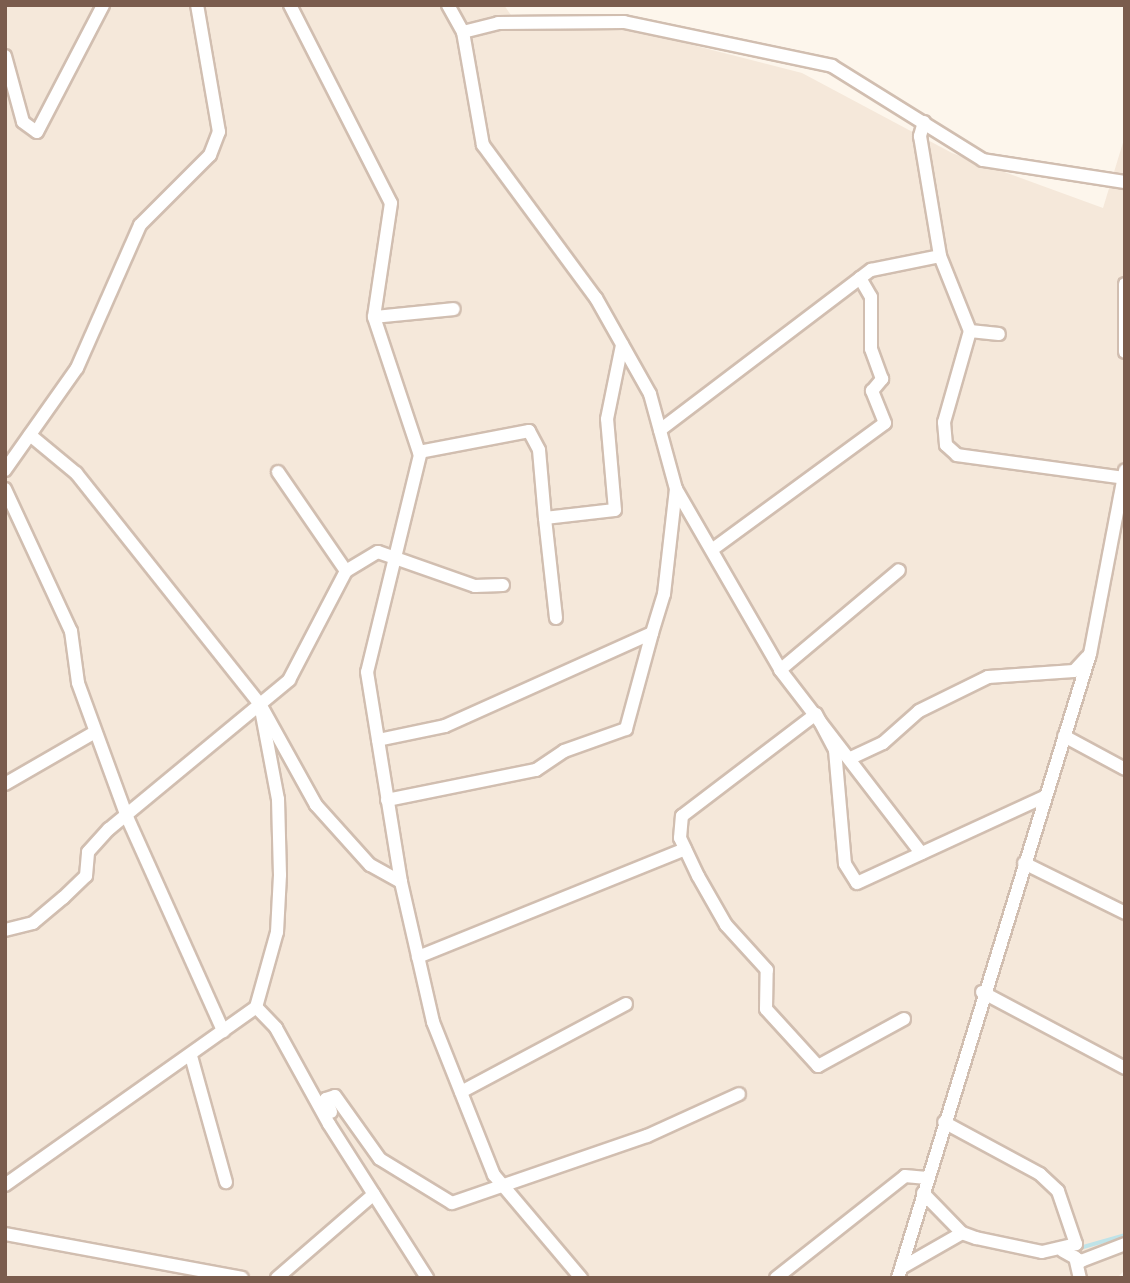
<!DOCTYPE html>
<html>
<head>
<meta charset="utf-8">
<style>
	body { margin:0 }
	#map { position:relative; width:1130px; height:1283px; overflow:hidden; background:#fdf6ec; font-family:"Fira Sans Condensed",sans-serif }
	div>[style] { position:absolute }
	.residential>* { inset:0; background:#f5e8da }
	.stream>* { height:3.5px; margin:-1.75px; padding:0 1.75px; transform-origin:1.75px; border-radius:1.75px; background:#bfe3e8 }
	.roads { filter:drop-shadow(2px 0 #d1beb0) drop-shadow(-2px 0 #d1beb0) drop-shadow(0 2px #d1beb0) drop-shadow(0 -2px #d1beb0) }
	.minor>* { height:12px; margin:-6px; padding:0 6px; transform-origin:6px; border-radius:6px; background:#fff }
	span { translate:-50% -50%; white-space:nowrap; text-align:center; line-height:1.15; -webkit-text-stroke:5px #fffaf3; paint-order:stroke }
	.frame { position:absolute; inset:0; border:7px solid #7a5c4d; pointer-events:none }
</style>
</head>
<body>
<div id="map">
	<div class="residential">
		<i style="clip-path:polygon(5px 5px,504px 5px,522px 31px,626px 28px,802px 73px,952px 153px,1103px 208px,1125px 136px,1125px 1270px,1117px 1278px,5px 1278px)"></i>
	</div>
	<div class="stream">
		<i style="left:1080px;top:1248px;width:47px;rotate:-16.1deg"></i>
	</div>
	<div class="roads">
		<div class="minor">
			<i style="left:290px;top:5px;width:222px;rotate:63deg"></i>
			<i style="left:391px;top:203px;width:115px;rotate:98.5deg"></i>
			<i style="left:374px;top:317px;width:145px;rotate:71.6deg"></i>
			<i style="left:420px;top:455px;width:223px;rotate:103.7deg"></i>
			<i style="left:367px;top:672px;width:213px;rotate:80.8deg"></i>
			<i style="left:401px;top:882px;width:144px;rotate:77.1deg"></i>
			<i style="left:433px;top:1022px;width:165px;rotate:68.3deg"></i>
			<i style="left:494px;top:1175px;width:135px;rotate:49.8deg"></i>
			<i style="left:448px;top:5px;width:31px;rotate:61deg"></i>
			<i style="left:463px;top:32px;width:115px;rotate:80deg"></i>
			<i style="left:483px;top:145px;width:190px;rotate:53.6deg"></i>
			<i style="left:596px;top:298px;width:110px;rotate:60.6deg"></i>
			<i style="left:650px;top:394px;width:98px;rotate:74.7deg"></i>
			<i style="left:676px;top:489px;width:210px;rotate:60deg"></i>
			<i style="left:781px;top:671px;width:230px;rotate:52.4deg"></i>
			<i style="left:463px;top:32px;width:36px;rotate:-14deg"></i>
			<i style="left:498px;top:23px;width:126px;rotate:-0.5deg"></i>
			<i style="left:624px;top:22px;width:213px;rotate:11.9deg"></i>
			<i style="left:832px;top:66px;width:178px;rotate:31.9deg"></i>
			<i style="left:983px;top:160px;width:144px;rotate:8.8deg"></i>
			<i style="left:5px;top:56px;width:68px;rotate:74.7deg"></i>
			<i style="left:23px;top:122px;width:17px;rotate:36deg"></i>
			<i style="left:37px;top:132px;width:143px;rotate:-62.5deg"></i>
			<i style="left:924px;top:122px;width:15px;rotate:106deg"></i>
			<i style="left:920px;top:136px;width:122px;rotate:80.5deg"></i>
			<i style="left:940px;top:256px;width:81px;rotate:68.2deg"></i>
			<i style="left:970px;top:331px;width:95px;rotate:105.9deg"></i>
			<i style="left:944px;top:422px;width:23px;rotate:85deg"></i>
			<i style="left:946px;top:445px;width:15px;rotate:42deg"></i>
			<i style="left:957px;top:455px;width:170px;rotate:7.8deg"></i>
			<i style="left:1125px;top:284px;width:68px;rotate:90deg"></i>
			<i style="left:374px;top:317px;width:80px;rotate:-5.7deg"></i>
			<i style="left:970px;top:331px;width:29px;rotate:6deg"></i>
			<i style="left:660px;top:430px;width:265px;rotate:-37.2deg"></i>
			<i style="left:871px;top:270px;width:70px;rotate:-11.5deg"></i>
			<i style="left:30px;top:435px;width:60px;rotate:39.6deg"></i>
			<i style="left:76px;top:473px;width:295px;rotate:51.5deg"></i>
			<i style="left:419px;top:452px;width:112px;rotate:-10.8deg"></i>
			<i style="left:529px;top:431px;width:21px;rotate:62deg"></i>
			<i style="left:539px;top:450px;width:68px;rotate:85deg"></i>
			<i style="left:5px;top:470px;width:125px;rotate:-54.8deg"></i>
			<i style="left:77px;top:368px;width:156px;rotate:-66.2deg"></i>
			<i style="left:140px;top:225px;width:99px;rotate:-45deg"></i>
			<i style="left:210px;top:155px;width:25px;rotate:-69deg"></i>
			<i style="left:219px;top:132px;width:129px;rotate:-99.8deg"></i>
			<i style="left:278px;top:472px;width:120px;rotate:55.5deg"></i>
			<i style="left:5px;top:489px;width:157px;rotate:65.1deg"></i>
			<i style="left:71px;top:631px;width:52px;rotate:82.3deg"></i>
			<i style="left:78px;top:683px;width:143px;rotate:69.9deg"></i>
			<i style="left:127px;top:817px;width:235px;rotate:65.8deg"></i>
			<i style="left:713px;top:549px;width:213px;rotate:-36.2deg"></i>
			<i style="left:885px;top:423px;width:35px;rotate:-112deg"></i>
			<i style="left:872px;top:391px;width:16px;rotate:-50deg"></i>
			<i style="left:882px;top:379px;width:32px;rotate:-110deg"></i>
			<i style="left:871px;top:349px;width:52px;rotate:-90deg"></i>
			<i style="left:871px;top:297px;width:22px;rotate:-120deg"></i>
			<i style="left:556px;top:618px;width:101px;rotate:-96.3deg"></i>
			<i style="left:545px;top:518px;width:70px;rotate:-6.5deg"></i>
			<i style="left:615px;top:510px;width:91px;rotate:-95deg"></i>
			<i style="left:607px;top:419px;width:76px;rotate:-78.5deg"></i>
			<i style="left:780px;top:670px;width:155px;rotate:-40deg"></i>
			<i style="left:1064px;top:736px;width:69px;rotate:28.4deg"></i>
			<i style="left:378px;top:740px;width:68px;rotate:-11.8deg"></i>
			<i style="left:445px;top:726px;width:227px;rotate:-24.2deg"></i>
			<i style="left:652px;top:633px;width:41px;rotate:-72.9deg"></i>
			<i style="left:664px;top:594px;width:106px;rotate:-83.5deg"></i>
			<i style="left:853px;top:757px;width:33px;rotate:-25deg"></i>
			<i style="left:883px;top:743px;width:48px;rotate:-41.6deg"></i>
			<i style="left:919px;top:711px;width:77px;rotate:-26.2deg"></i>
			<i style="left:988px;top:677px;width:86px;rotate:-4deg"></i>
			<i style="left:1074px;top:671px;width:19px;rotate:-47deg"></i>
			<i style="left:5px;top:784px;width:104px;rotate:-30deg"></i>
			<i style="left:387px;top:800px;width:152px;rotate:-11.4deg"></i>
			<i style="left:536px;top:770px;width:34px;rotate:-34deg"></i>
			<i style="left:564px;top:751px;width:66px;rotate:-19.5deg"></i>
			<i style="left:626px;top:729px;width:99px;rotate:-74.8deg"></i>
			<i style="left:1024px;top:863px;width:113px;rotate:26.3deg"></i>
			<i style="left:401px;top:882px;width:35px;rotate:-151deg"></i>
			<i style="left:370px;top:865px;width:81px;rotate:-132deg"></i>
			<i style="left:316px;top:805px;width:115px;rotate:-119deg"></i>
			<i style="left:260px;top:704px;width:97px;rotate:79.3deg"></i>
			<i style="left:278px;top:799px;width:76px;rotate:88.5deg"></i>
			<i style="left:280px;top:875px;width:57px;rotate:93deg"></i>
			<i style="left:277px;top:932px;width:78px;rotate:105.6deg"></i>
			<i style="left:256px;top:1007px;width:29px;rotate:46deg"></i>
			<i style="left:276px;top:1028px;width:110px;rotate:61.1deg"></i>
			<i style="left:329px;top:1124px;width:183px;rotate:57.5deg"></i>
			<i style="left:5px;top:930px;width:29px;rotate:-14deg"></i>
			<i style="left:33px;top:923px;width:39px;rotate:-40deg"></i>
			<i style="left:63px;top:898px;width:32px;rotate:-44deg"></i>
			<i style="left:86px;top:876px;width:24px;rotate:-85deg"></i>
			<i style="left:88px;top:852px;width:31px;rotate:-48deg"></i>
			<i style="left:109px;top:829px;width:234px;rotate:-39.6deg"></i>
			<i style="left:289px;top:680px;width:123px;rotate:-62.4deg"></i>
			<i style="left:346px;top:571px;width:37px;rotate:-31deg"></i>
			<i style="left:378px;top:552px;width:103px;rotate:19.3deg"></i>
			<i style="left:475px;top:586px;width:28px;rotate:-2deg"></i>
			<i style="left:418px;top:957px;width:288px;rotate:-22deg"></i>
			<i style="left:982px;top:992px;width:162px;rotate:28deg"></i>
			<i style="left:904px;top:1019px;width:98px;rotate:151.3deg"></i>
			<i style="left:818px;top:1066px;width:77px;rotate:-132.4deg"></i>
			<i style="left:766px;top:1009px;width:39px;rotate:-89deg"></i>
			<i style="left:767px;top:970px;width:61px;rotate:-132.3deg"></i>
			<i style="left:726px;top:925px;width:56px;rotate:-119.7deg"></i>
			<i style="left:698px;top:876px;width:42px;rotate:-115.3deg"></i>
			<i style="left:680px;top:838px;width:22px;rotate:-85deg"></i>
			<i style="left:682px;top:816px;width:168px;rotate:-37.3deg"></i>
			<i style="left:816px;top:714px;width:41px;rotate:62.2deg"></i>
			<i style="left:835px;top:750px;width:114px;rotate:85deg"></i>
			<i style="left:845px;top:864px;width:22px;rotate:58deg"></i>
			<i style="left:857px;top:883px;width:206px;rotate:-24.7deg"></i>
			<i style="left:191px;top:1056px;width:131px;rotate:74.5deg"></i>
			<i style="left:461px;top:1092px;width:187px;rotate:-28.1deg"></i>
			<i style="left:331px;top:1112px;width:14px;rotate:-111deg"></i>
			<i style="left:326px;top:1099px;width:9px;rotate:-18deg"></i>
			<i style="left:335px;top:1096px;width:77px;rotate:54.5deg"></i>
			<i style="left:380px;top:1159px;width:84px;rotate:31.4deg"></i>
			<i style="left:452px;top:1203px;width:206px;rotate:-19deg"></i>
			<i style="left:647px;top:1136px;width:101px;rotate:-24.5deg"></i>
			<i style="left:5px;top:1185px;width:308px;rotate:-35.3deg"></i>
			<i style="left:923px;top:1193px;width:56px;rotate:45.7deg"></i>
			<i style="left:962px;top:1233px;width:15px;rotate:20deg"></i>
			<i style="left:976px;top:1238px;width:67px;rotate:12deg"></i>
			<i style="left:1042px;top:1252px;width:35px;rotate:-13deg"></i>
			<i style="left:1076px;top:1244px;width:56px;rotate:-108.8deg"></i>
			<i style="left:1058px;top:1191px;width:25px;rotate:-137deg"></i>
			<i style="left:1040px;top:1174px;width:109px;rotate:-151.6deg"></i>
			<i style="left:5px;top:1234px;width:241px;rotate:10.5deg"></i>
			<i style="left:1063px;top:1251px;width:21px;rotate:29deg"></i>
			<i style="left:1081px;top:1261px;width:47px;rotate:-21.1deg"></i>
			<i style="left:1075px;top:1257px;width:22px;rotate:77deg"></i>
			<i style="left:901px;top:1268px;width:70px;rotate:-29.8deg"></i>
			<i style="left:277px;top:1278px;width:128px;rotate:-40.9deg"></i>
			<i style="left:776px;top:1278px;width:164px;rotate:-38.3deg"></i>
			<i style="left:905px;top:1176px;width:22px;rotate:5deg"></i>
			<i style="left:898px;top:1278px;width:653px;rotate:-72.9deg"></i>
			<i style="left:1090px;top:654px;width:187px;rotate:-79.2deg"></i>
		</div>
	</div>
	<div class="frame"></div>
</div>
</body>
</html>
